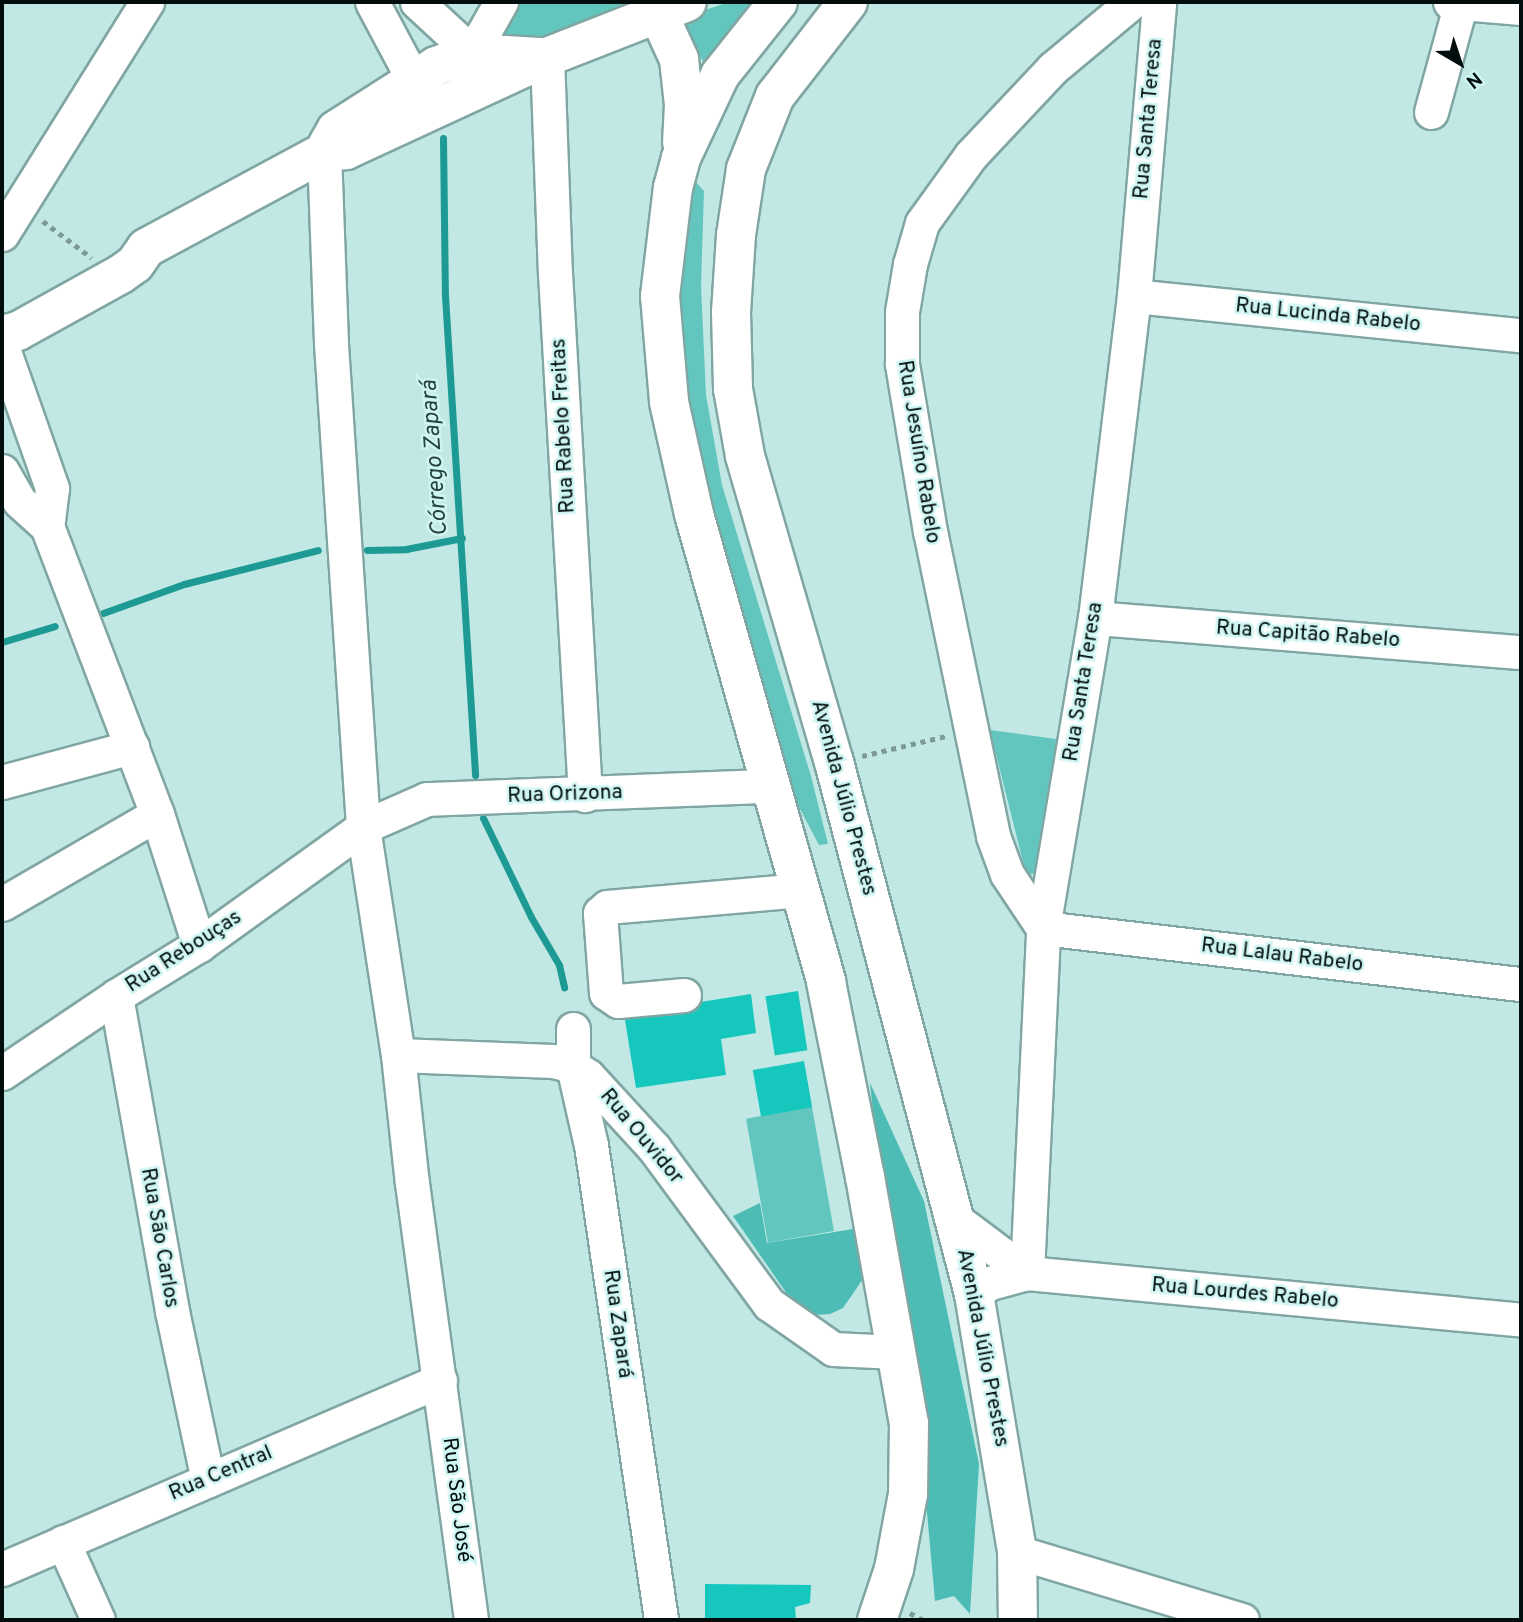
<!DOCTYPE html>
<html>
<head>
<meta charset="utf-8">
<style>
	body { margin:0 }
	#map { position:relative; width:1523px; height:1622px; overflow:hidden; background:#c1e8e4; font-family:Overpass,sans-serif }
	div>[style] { position:absolute }
	.green>* { inset:0; background:#62c6bf; transform-origin:0 0 }
	.forest>* { inset:0; background:#4cbcb5 }
	.stream>* { height:7px; margin:-3.5px; padding:0 3.5px; transform-origin:3.5px; border-radius:3.5px; background:#1e9a94 }
	.building>* { inset:0; background:#16c7be; transform-origin:0 0 }
	.path>* { height:4.5px; margin-top:-2.25px; transform-origin:0; background:repeating-linear-gradient(90deg,#7d9a97 0 5px,transparent 0 10px) }
	.roads { filter:drop-shadow(2px 0 #80a6a3) drop-shadow(-2px 0 #80a6a3) drop-shadow(0 2px #80a6a3) drop-shadow(0 -2px #80a6a3) }
	.minor>* { height:33px; margin:-16.5px; padding:0 16.5px; transform-origin:16.5px; border-radius:16.5px; background:#fff }
	.major>* { height:38px; margin:-19px; padding:0 19px; transform-origin:19px; border-radius:19px; background:#fff }
	span { translate:-50% -50%; white-space:nowrap; text-align:center; line-height:1.15; -webkit-text-stroke:5px #cef5f2; paint-order:stroke }
	.street-label { font-size:21px; color:#020e0d }
	.water-label { font-size:23px; color:#27413f; font-style:italic }
	.frame { position:absolute; inset:0; border:4px solid #020e0d; pointer-events:none }
	.north { position:absolute; left:1425px; top:28px; width:70px; height:70px; -webkit-text-stroke:5px #cef5f2; paint-order:stroke; rotate:141deg; font-size:19px; font-weight:700; line-height:28px; text-align:center; color:#020e0d }
	.north::after { content:''; display:block; margin:auto; width:24px; height:32px; background:#020e0d; clip-path:polygon(50% 0,100% 100%,50% 72%,0 100%) }
</style>
</head>
<body>
<div id="map">
	<div class="green">
		<i style="clip-path:polygon(505px 2px,621px 2px,625px 15px,542px 55px,482px 40px)"></i>
		<i style="clip-path:polygon(729px 2px,759px 2px,713px 71px,667px 23px)"></i>
		<i style="clip-path:polygon(682px 179px,695px 181px,704px 191px,701px 286px,706px 395px,722px 485px,811px 776px,828px 844px,819px 845px,790px 790px,729px 594px,667px 302px)"></i>
		<i style="clip-path:polygon(990px 730px,1056px 739px,1039px 873px,1030px 874px,1024px 866px)"></i>
		<i style="left:812px;top:1107px;width:126px;height:67px;rotate:80deg"></i>
	</div>
	<div class="forest">
		<i style="clip-path:polygon(870px 1083px,924px 1201px,979px 1464px,970px 1614px,954px 1596px,935px 1601px,918px 1413px,884px 1214px)"></i>
		<i style="clip-path:polygon(760px 1203px,767px 1243px,859px 1228px,865px 1276px,843px 1308px,830px 1314px,815px 1315px,792px 1301px,733px 1216px)"></i>
	</div>
	<div class="stream">
		<i style="left:443px;top:138px;width:158px;rotate:89.3deg"></i>
		<i style="left:445px;top:296px;width:480px;rotate:86.4deg"></i>
		<i style="left:367px;top:550px;width:39px;rotate:-1deg"></i>
		<i style="left:406px;top:549px;width:57px;rotate:-11.1deg"></i>
		<i style="left:103px;top:613px;width:86px;rotate:-19.7deg"></i>
		<i style="left:184px;top:584px;width:138px;rotate:-14.2deg"></i>
		<i style="left:2px;top:642px;width:55px;rotate:-16.8deg"></i>
		<i style="left:483px;top:818px;width:110px;rotate:64.1deg"></i>
		<i style="left:531px;top:917px;width:56px;rotate:59.7deg"></i>
		<i style="left:559px;top:965px;width:23px;rotate:77deg"></i>
	</div>
	<div class="building">
		<i style="left:798px;top:991px;width:60px;height:33px;rotate:81deg"></i>
		<i style="clip-path:polygon(751px 994px,756px 1033px,721px 1039px,726px 1075px,636px 1088px,624px 1014px)"></i>
		<i style="left:804px;top:1061px;width:47px;height:52px;rotate:80deg"></i>
		<i style="clip-path:polygon(705px 1584px,811px 1585px,810px 1603px,795px 1607px,796px 1620px,705px 1620px)"></i>
	</div>
	<div class="path">
		<i style="left:43px;top:221px;width:61px;rotate:37.1deg"></i>
		<i style="left:862px;top:756px;width:86px;rotate:-13.4deg"></i>
		<i style="left:910px;top:1613px;width:15px;rotate:28deg"></i>
	</div>
	<div class="roads">
		<div class="minor">
			<i style="left:372px;top:2px;width:87px;rotate:62deg"></i>
			<i style="left:413px;top:79px;width:27px;rotate:51deg"></i>
			<i style="left:417px;top:2px;width:75px;rotate:42.8deg"></i>
			<i style="left:1132px;top:2px;width:103px;rotate:140.1deg"></i>
			<i style="left:1053px;top:68px;width:120px;rotate:133.3deg"></i>
			<i style="left:971px;top:155px;width:84px;rotate:125.8deg"></i>
			<i style="left:922px;top:223px;width:43px;rotate:106.3deg"></i>
			<i style="left:910px;top:264px;width:49px;rotate:99.5deg"></i>
			<i style="left:902px;top:312px;width:52px;rotate:90deg"></i>
			<i style="left:902px;top:364px;width:169px;rotate:80.5deg"></i>
			<i style="left:930px;top:531px;width:311px;rotate:78.3deg"></i>
			<i style="left:993px;top:836px;width:40px;rotate:69.8deg"></i>
			<i style="left:1007px;top:874px;width:65px;rotate:56.3deg"></i>
			<i style="left:1043px;top:928px;width:481px;rotate:6.7deg"></i>
			<i style="left:1450px;top:2px;width:71px;rotate:4.8deg"></i>
			<i style="left:547px;top:57px;width:216px;rotate:87.9deg"></i>
			<i style="left:555px;top:273px;width:523px;rotate:86.71deg"></i>
			<i style="left:467px;top:76px;width:24px;rotate:-78deg"></i>
			<i style="left:472px;top:53px;width:59px;rotate:-60.4deg"></i>
			<i style="left:1431px;top:112px;width:114px;rotate:-74.7deg"></i>
			<i style="left:324px;top:152px;width:192px;rotate:87.9deg"></i>
			<i style="left:331px;top:344px;width:484px;rotate:86.2deg"></i>
			<i style="left:363px;top:827px;width:231px;rotate:81.3deg"></i>
			<i style="left:398px;top:1055px;width:129px;rotate:83.8deg"></i>
			<i style="left:412px;top:1183px;width:441px;rotate:82.3deg"></i>
			<i style="left:2px;top:234px;width:274px;rotate:-58deg"></i>
			<i style="left:1134px;top:296px;width:389px;rotate:5.8deg"></i>
			<i style="left:2px;top:346px;width:151px;rotate:70.6deg"></i>
			<i style="left:52px;top:488px;width:38px;rotate:97deg"></i>
			<i style="left:2px;top:471px;width:34px;rotate:60deg"></i>
			<i style="left:19px;top:501px;width:38px;rotate:42deg"></i>
			<i style="left:47px;top:526px;width:308px;rotate:69.1deg"></i>
			<i style="left:157px;top:814px;width:138px;rotate:72.2deg"></i>
			<i style="left:1095px;top:618px;width:427px;rotate:4.6deg"></i>
			<i style="left:2px;top:782px;width:135px;rotate:-15.1deg"></i>
			<i style="left:2px;top:904px;width:179px;rotate:-30.1deg"></i>
			<i style="left:684px;top:995px;width:66px;rotate:174.8deg"></i>
			<i style="left:618px;top:1001px;width:14px;rotate:-146deg"></i>
			<i style="left:606px;top:993px;width:80px;rotate:-94.3deg"></i>
			<i style="left:600px;top:913px;width:9px;rotate:-41deg"></i>
			<i style="left:607px;top:907px;width:195px;rotate:-5deg"></i>
			<i style="left:116px;top:996px;width:320px;rotate:79.9deg"></i>
			<i style="left:172px;top:1311px;width:173px;rotate:78deg"></i>
			<i style="left:573px;top:1029px;width:37px;rotate:90deg"></i>
			<i style="left:573px;top:1066px;width:81px;rotate:77.2deg"></i>
			<i style="left:591px;top:1145px;width:480px;rotate:81.6deg"></i>
			<i style="left:398px;top:1055px;width:155px;rotate:2.2deg"></i>
			<i style="left:553px;top:1061px;width:21px;rotate:14deg"></i>
			<i style="left:573px;top:1066px;width:18px;rotate:34deg"></i>
			<i style="left:588px;top:1076px;width:98px;rotate:47.5deg"></i>
			<i style="left:654px;top:1148px;width:194px;rotate:53.6deg"></i>
			<i style="left:769px;top:1304px;width:78px;rotate:35.1deg"></i>
			<i style="left:833px;top:1349px;width:63px;rotate:2.7deg"></i>
			<i style="left:2px;top:1073px;width:138px;rotate:-34deg"></i>
			<i style="left:116px;top:996px;width:97px;rotate:-31.6deg"></i>
			<i style="left:199px;top:945px;width:202px;rotate:-35.7deg"></i>
			<i style="left:363px;top:827px;width:70px;rotate:-23.6deg"></i>
			<i style="left:427px;top:799px;width:346px;rotate:-2.2deg"></i>
			<i style="left:955px;top:1219px;width:90px;rotate:36.9deg"></i>
			<i style="left:1027px;top:1273px;width:345px;rotate:-87.3deg"></i>
			<i style="left:1043px;top:928px;width:314px;rotate:-80.5deg"></i>
			<i style="left:1095px;top:618px;width:324px;rotate:-83.1deg"></i>
			<i style="left:1134px;top:296px;width:295px;rotate:-85.1deg"></i>
			<i style="left:974px;top:1294px;width:19px;rotate:-35deg"></i>
			<i style="left:990px;top:1283px;width:38px;rotate:-15deg"></i>
			<i style="left:1027px;top:1273px;width:496px;rotate:5.4deg"></i>
			<i style="left:63px;top:1542px;width:85px;rotate:65.8deg"></i>
			<i style="left:1017px;top:1552px;width:235px;rotate:16.8deg"></i>
			<i style="left:2px;top:1569px;width:477px;rotate:-23.3deg"></i>
		</div>
		<div class="major">
			<i style="left:778px;top:2px;width:93px;rotate:128.5deg"></i>
			<i style="left:720px;top:75px;width:92px;rotate:115.2deg"></i>
			<i style="left:681px;top:158px;width:30px;rotate:105deg"></i>
			<i style="left:673px;top:187px;width:110px;rotate:96.8deg"></i>
			<i style="left:660px;top:296px;width:106px;rotate:85.1deg"></i>
			<i style="left:669px;top:402px;width:115px;rotate:77.4deg"></i>
			<i style="left:694px;top:514px;width:486px;rotate:74.2deg"></i>
			<i style="left:826px;top:982px;width:199px;rotate:78.7deg"></i>
			<i style="left:865px;top:1177px;width:250px;rotate:79.9deg"></i>
			<i style="left:909px;top:1423px;width:71px;rotate:90.8deg"></i>
			<i style="left:908px;top:1494px;width:76px;rotate:100.6deg"></i>
			<i style="left:894px;top:1569px;width:54px;rotate:108.4deg"></i>
			<i style="left:848px;top:2px;width:119px;rotate:127.8deg"></i>
			<i style="left:775px;top:96px;width:79px;rotate:111.7deg"></i>
			<i style="left:746px;top:169px;width:67px;rotate:98.6deg"></i>
			<i style="left:736px;top:235px;width:77px;rotate:93.7deg"></i>
			<i style="left:731px;top:312px;width:77px;rotate:88.5deg"></i>
			<i style="left:733px;top:389px;width:68px;rotate:79.8deg"></i>
			<i style="left:745px;top:456px;width:319px;rotate:73.8deg"></i>
			<i style="left:834px;top:762px;width:550px;rotate:75.26deg"></i>
			<i style="left:974px;top:1294px;width:262px;rotate:80.5deg"></i>
			<i style="left:1017px;top:1552px;width:68px;rotate:89.2deg"></i>
			<i style="left:658px;top:13px;width:51px;rotate:65.5deg"></i>
			<i style="left:679px;top:59px;width:46px;rotate:83.8deg"></i>
			<i style="left:684px;top:105px;width:37px;rotate:93deg"></i>
			<i style="left:328px;top:144px;width:16px;rotate:-60deg"></i>
			<i style="left:336px;top:130px;width:119px;rotate:-32.6deg"></i>
			<i style="left:436px;top:66px;width:38px;rotate:-20deg"></i>
			<i style="left:472px;top:53px;width:67px;rotate:3.4deg"></i>
			<i style="left:2px;top:335px;width:16px;rotate:-14deg"></i>
			<i style="left:18px;top:331px;width:118px;rotate:-29deg"></i>
			<i style="left:121px;top:274px;width:17px;rotate:-36deg"></i>
			<i style="left:135px;top:264px;width:19px;rotate:-55deg"></i>
			<i style="left:146px;top:248px;width:202px;rotate:-28.3deg"></i>
			<i style="left:324px;top:152px;width:22px;rotate:-5deg"></i>
			<i style="left:346px;top:150px;width:221px;rotate:-24.8deg"></i>
			<i style="left:547px;top:57px;width:150px;rotate:-21.4deg"></i>
		</div>
	</div>
	<div class="street-label">
		<span style="left:1149px;top:119px;rotate:-85deg">Rua Santa Teresa</span>
		<span style="left:1328px;top:316px;rotate:6deg">Rua Lucinda Rabelo</span>
		<span style="left:564px;top:426px;rotate:-93deg">Rua Rabelo Freitas</span>
		<span style="left:918px;top:452px;rotate:81deg">Rua Jesuíno Rabelo</span>
		<span style="left:1308px;top:635px;rotate:4deg">Rua Capitão Rabelo</span>
		<span style="left:1084px;top:682px;rotate:-81deg">Rua Santa Teresa</span>
		<span style="left:565px;top:795px;rotate:-2deg">Rua Orizona</span>
		<span style="left:843px;top:798px;rotate:75deg">Avenida Júlio Prestes</span>
		<span style="left:184px;top:952px;rotate:-33deg">Rua Rebouças</span>
		<span style="left:1282px;top:956px;rotate:7deg">Rua Lalau Rabelo</span>
		<span style="left:641px;top:1137px;rotate:50deg">Rua Ouvidor</span>
		<span style="left:159px;top:1238px;rotate:80deg">Rua São Carlos</span>
		<span style="left:1245px;top:1294px;rotate:5deg">Rua Lourdes Rabelo</span>
		<span style="left:617px;top:1324px;rotate:82deg">Rua Zapará</span>
		<span style="left:982px;top:1348px;rotate:79deg">Avenida Júlio Prestes</span>
		<span style="left:221px;top:1474px;rotate:-23deg">Rua Central</span>
		<span style="left:456px;top:1500px;rotate:83deg">Rua São José</span>
	</div>
	<div class="water-label">
		<span style="left:436px;top:458px;rotate:-94deg">Córrego Zapará</span>
	</div>
	<div class="frame"></div>
	<div class="north">N</div>
</div>
</body>
</html>
